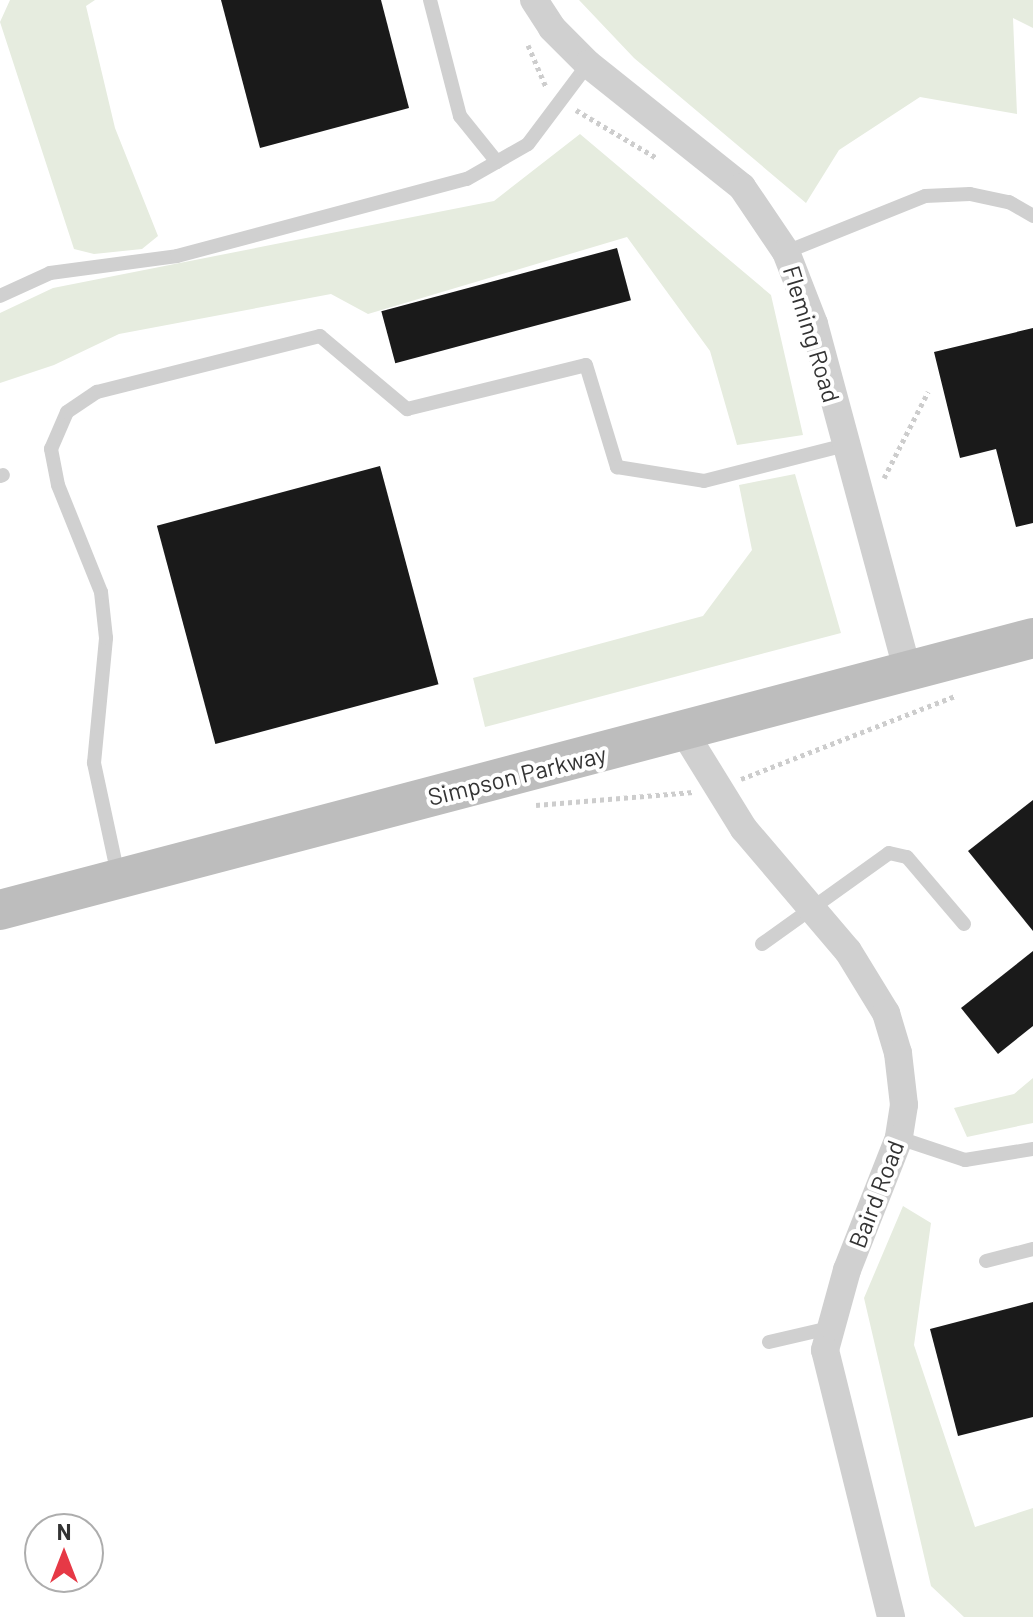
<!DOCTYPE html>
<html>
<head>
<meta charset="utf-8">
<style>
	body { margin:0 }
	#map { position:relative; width:1033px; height:1617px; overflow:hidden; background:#fff; font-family:Barlow,sans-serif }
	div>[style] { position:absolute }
	.green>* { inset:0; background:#e6ecdf }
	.building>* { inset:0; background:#1a1a1a; transform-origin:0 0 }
	.path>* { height:5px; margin-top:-2.5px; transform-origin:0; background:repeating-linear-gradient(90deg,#cdcdcd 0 4px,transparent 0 8px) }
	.lane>* { height:14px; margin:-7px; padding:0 7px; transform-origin:7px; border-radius:7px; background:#d0d0d0 }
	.street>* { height:28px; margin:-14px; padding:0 14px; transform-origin:14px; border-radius:14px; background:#d0d0d0 }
	.secondary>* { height:40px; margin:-20px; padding:0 20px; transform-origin:20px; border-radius:20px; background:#bdbdbd }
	span { translate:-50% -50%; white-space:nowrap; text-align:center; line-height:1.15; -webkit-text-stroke:8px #fff; paint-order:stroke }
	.street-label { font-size:24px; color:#333 }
	.north { position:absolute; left:24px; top:1513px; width:80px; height:80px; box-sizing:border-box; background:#fff; border:2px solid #adadad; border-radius:50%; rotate:0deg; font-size:22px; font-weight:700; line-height:32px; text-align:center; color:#333 }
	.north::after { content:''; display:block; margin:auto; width:28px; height:36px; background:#e63946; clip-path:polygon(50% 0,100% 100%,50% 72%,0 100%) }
</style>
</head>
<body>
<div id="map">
	<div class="green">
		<i style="clip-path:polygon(10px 0,95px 0,86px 6px,115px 128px,158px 236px,142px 249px,94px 254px,74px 249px,0 22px)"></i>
		<i style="clip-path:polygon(579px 0,1033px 0,1033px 28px,1013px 18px,1017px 114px,920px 97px,839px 150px,806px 203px,634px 58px)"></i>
		<i style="clip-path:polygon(580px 134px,771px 295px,803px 435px,737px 445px,710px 351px,627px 237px,368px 314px,331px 294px,119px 334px,54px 365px,0 383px,0 313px,53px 288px,494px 201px)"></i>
		<i style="clip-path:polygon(795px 474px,841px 633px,485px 727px,473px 678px,703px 616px,752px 550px,739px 485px)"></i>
		<i style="clip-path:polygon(1033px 1078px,1033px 1123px,967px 1137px,954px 1108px,1014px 1094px)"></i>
		<i style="clip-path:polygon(903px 1206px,931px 1223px,914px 1345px,975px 1527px,1033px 1508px,1033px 1617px,964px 1617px,931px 1586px,864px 1298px)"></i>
	</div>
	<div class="building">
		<i style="clip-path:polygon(221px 0,381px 0,409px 108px,260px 148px)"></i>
		<i style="left:617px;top:248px;width:54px;height:244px;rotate:75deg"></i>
		<i style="clip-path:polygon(1033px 328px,1033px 523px,1016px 527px,996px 449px,960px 458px,934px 352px)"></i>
		<i style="left:380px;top:466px;width:226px;height:231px;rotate:75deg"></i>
		<i style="clip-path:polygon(1033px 800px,1033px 931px,968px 851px)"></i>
		<i style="clip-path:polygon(1033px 951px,1033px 1026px,998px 1054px,961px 1008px)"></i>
		<i style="clip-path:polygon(1033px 1302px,1033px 1417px,958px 1436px,930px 1329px)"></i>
	</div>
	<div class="path">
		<i style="left:528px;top:45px;width:46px;rotate:66.8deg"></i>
		<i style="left:576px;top:110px;width:94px;rotate:30.7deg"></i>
		<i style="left:884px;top:478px;width:97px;rotate:-62.9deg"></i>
		<i style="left:741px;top:779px;width:230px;rotate:-21.2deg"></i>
		<i style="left:536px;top:805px;width:158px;rotate:-4.7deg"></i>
	</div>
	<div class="lane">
		<i style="left:430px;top:0;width:120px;rotate:75.5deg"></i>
		<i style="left:460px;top:116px;width:59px;rotate:51.2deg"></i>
		<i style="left:786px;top:252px;width:150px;rotate:-21.9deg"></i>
		<i style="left:925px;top:196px;width:45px;rotate:-2.5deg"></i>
		<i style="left:970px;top:194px;width:40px;rotate:12deg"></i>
		<i style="left:1009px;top:202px;width:28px;rotate:30deg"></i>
		<i style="left:0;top:296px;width:55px;rotate:-24.7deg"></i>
		<i style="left:50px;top:273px;width:128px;rotate:-7.6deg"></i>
		<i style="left:177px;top:256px;width:300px;rotate:-14.9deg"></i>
		<i style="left:467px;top:179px;width:70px;rotate:-29.8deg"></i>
		<i style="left:528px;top:144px;width:100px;rotate:-53.1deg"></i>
		<i style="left:0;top:476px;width:3px;rotate:-18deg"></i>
		<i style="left:118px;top:875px;width:115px;rotate:-102.1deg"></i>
		<i style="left:94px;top:763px;width:126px;rotate:-84.5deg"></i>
		<i style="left:106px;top:638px;width:46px;rotate:-96.2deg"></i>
		<i style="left:101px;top:592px;width:115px;rotate:-111.9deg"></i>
		<i style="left:58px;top:485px;width:37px;rotate:-101deg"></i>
		<i style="left:51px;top:449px;width:40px;rotate:-66.6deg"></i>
		<i style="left:67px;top:412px;width:36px;rotate:-34deg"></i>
		<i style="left:97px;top:392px;width:230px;rotate:-14.1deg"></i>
		<i style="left:320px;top:336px;width:114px;rotate:40deg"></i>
		<i style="left:407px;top:409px;width:184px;rotate:-13.8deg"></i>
		<i style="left:586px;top:365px;width:107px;rotate:73.1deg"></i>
		<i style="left:617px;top:467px;width:88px;rotate:9.1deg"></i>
		<i style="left:704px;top:481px;width:146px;rotate:-14.3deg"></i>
		<i style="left:762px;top:944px;width:156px;rotate:-35.6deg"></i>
		<i style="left:889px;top:853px;width:18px;rotate:13deg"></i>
		<i style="left:907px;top:857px;width:88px;rotate:49.6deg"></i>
		<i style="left:899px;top:1138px;width:70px;rotate:18.4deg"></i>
		<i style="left:965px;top:1160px;width:69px;rotate:-9.2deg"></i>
		<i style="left:986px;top:1261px;width:49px;rotate:-14.3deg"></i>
		<i style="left:769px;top:1342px;width:62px;rotate:-13.1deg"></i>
	</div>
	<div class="street">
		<i style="left:534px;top:0;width:33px;rotate:57deg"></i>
		<i style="left:552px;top:28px;width:51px;rotate:45deg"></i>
		<i style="left:588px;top:64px;width:197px;rotate:38.6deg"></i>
		<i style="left:742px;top:187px;width:78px;rotate:55.9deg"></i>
		<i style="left:786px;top:252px;width:77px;rotate:68.7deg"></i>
		<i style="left:814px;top:324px;width:360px;rotate:74.9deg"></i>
		<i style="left:684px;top:732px;width:114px;rotate:58.3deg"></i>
		<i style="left:744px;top:829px;width:160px;rotate:49.6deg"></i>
		<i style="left:848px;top:951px;width:73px;rotate:58.5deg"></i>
		<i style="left:886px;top:1013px;width:42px;rotate:73.3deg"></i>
		<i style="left:898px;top:1053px;width:52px;rotate:83.4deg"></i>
		<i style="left:904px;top:1105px;width:33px;rotate:99deg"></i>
		<i style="left:899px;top:1138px;width:142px;rotate:111.5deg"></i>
		<i style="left:847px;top:1270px;width:83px;rotate:105.4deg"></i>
		<i style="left:825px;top:1350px;width:275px;rotate:76.1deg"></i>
	</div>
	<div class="secondary">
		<i style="left:0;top:910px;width:1068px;rotate:-14.75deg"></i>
	</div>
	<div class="street-label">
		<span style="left:812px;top:334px;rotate:73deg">Fleming Road</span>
		<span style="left:517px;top:775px;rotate:-14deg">Simpson Parkway</span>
		<span style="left:876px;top:1194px;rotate:-69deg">Baird Road</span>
	</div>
	<div class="north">N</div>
</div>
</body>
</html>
